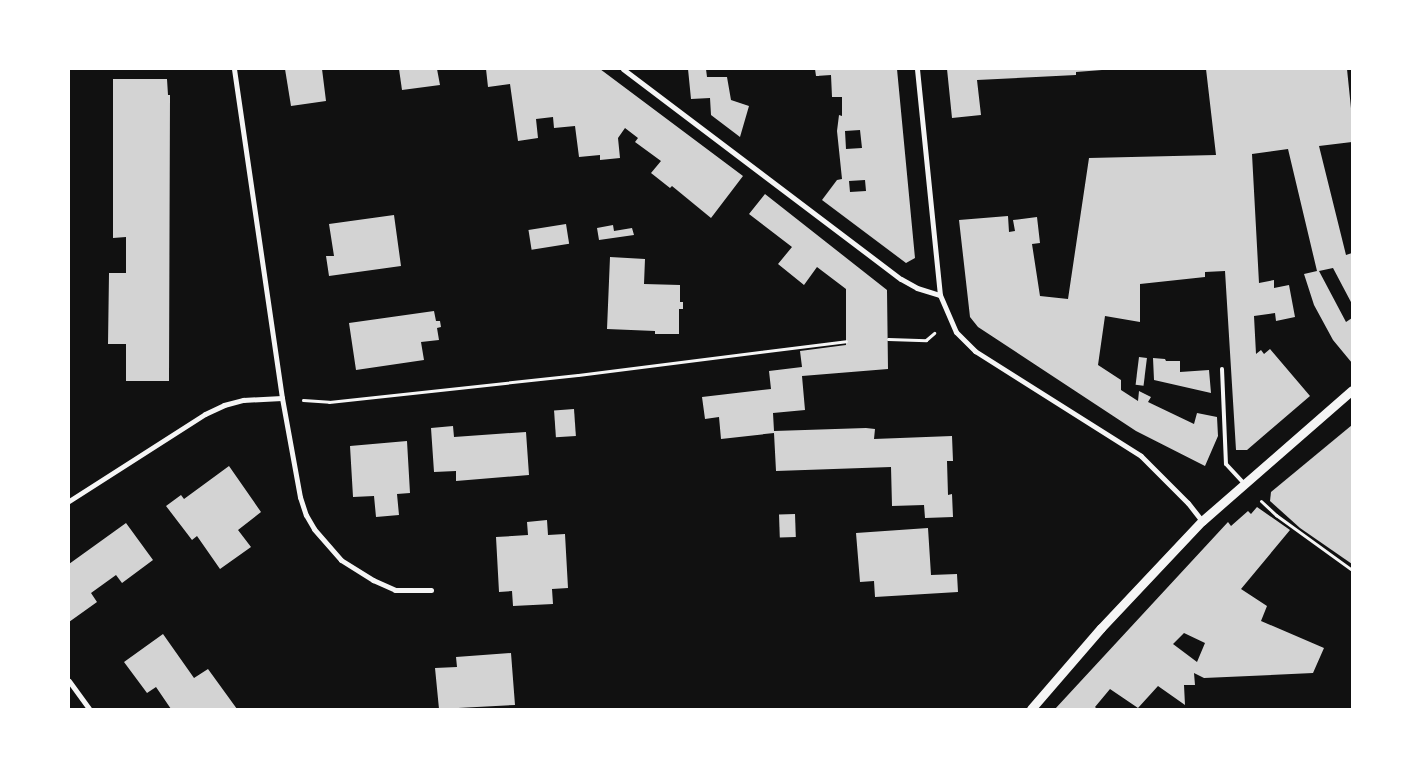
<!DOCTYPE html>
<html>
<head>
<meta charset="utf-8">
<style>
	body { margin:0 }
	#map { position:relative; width:1421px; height:778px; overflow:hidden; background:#111; font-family:Quicksand,sans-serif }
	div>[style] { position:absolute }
	.building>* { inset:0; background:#d3d3d3; transform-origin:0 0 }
	.path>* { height:3px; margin:-1.5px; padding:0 1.5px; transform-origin:1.5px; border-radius:1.5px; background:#f5f5f5 }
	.service>* { height:4px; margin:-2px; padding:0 2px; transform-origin:2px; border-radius:2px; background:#f5f5f5 }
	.minor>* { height:5px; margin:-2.5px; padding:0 2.5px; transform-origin:2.5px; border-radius:2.5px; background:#f5f5f5 }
	.tertiary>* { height:9px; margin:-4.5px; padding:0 4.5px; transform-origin:4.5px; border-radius:4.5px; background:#f5f5f5 }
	span { translate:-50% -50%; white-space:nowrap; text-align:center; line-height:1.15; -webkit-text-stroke:4px #fff; paint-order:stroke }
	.frame { position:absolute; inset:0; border:70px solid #fff; pointer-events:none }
</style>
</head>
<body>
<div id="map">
	<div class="building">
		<i style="clip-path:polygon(285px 69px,322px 69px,326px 101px,291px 106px)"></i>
		<i style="clip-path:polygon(399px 69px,437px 69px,440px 85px,402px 90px)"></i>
		<i style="clip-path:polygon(486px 69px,600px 69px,743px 176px,711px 218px,672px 186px,670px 188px,651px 173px,661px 161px,635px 142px,638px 138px,625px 128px,618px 138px,620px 158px,600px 160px,600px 155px,579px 157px,575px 126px,554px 128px,553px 117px,536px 119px,538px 138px,518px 141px,510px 84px,488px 87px)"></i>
		<i style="clip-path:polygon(688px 69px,706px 69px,707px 77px,727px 77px,731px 100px,749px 106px,740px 137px,711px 115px,710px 98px,691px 99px)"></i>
		<i style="clip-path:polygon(evenodd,815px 69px,897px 69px,915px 258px,906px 263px,822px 200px,837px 180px,842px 179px,837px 131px,839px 115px,842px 116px,842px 97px,832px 97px,831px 75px,816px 76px,815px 69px,860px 130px,862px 148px,846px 149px,845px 131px,860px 130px,815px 69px,865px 180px,866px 191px,850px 192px,849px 181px,865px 180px)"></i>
		<i style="clip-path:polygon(947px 69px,1102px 69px,1102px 70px,1076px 72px,1076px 75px,977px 80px,981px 115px,952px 118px)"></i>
		<i style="clip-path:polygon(1206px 69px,1347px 69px,1352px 118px,1352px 142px,1319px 146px,1346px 255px,1352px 253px,1352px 304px,1333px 268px,1319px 271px,1346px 322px,1352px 318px,1352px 363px,1333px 340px,1314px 305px,1304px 274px,1317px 271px,1288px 149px,1252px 154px,1259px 283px,1274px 280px,1274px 288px,1289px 285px,1295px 317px,1276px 321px,1275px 313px,1254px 316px,1256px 354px,1261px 350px,1264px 354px,1270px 349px,1310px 396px,1247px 450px,1236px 450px,1225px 271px,1205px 272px,1205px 277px,1140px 284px,1140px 322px,1105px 316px,1098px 365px,1121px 380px,1121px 390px,1138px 401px,1139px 391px,1151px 397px,1148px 402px,1194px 424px,1197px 413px,1217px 417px,1218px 436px,1205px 466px,1136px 431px,978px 327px,970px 317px,959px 220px,1008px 216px,1009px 232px,1015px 231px,1013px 220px,1037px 217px,1040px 243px,1032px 244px,1040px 296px,1068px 299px,1089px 158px,1216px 155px)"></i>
		<i style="clip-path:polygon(113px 79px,167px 79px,168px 95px,170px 95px,169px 381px,126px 381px,126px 344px,108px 344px,109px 273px,126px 273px,126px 237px,113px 238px)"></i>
		<i style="clip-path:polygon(765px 194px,887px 290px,888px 369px,802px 376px,805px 410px,773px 413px,774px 431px,866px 428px,875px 429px,874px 439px,952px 436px,953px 461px,947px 461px,948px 495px,952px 494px,953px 517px,925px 518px,924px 505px,892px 506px,891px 467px,776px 471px,774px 433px,721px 439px,719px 417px,705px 419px,702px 397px,771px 389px,769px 371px,802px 367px,800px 351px,846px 345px,846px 289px,817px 267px,804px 285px,778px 264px,792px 247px,749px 214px)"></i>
		<i style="clip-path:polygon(394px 215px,401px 266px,329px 276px,326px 256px,334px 256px,329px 224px)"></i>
		<i style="left:566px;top:224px;width:20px;height:38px;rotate:81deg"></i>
		<i style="clip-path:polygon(613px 225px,614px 231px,632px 228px,634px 235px,599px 240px,597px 228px)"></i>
		<i style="clip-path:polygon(610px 257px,645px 259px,644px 284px,680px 285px,680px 302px,683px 302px,683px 309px,679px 309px,679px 334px,655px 334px,655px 331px,607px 329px)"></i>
		<i style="clip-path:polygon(434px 311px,436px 321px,440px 321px,441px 327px,437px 328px,439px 340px,421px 342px,424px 360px,356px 370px,349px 323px)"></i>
		<i style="left:1139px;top:357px;width:8px;height:28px;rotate:7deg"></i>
		<i style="clip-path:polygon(1153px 358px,1165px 359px,1166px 361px,1180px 361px,1180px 372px,1209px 370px,1211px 393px,1154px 380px)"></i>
		<i style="left:574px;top:409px;width:27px;height:20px;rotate:86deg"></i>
		<i style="clip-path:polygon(1352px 425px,1352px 564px,1300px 528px,1270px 501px,1271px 492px)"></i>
		<i style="clip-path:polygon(453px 426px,454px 437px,526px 432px,529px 475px,456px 481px,456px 471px,434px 472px,431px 428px)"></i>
		<i style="clip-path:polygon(407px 441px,410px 493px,397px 494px,399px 515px,376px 517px,374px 496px,353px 497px,350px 446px)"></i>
		<i style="clip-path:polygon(229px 466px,261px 512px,238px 530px,251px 547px,220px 569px,197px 536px,192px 540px,166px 506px,181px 495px,184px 499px)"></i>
		<i style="clip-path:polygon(evenodd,1257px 507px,1290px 530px,1241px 589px,1267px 606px,1261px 621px,1324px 648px,1313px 673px,1204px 678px,1194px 673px,1195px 685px,1184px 685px,1185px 705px,1158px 686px,1138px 708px,1110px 689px,1095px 707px,1097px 709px,1055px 709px,1228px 522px,1231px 526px,1248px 511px,1251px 514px,1257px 507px,1184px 633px,1205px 643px,1197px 662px,1173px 644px,1184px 633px)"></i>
		<i style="left:795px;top:514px;width:23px;height:16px;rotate:88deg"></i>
		<i style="clip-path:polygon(547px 520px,548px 535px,565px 534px,568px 588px,552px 589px,553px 604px,513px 606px,512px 591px,499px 592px,496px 537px,528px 535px,527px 522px)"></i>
		<i style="clip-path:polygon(126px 523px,153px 560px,122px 583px,116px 575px,91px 593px,97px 602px,69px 622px,69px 564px)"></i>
		<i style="clip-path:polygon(928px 528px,931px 575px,957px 574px,958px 592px,875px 597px,874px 581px,860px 582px,856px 533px)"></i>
		<i style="clip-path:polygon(163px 634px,194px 678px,208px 669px,237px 709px,171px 709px,156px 687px,147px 693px,124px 662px)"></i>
		<i style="clip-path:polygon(511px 653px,515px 705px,439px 709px,435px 668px,457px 667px,456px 657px)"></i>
	</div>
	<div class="path">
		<i style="left:888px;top:339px;width:38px;rotate:2deg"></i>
		<i style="left:926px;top:340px;width:11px;rotate:-41deg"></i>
		<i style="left:303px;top:400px;width:26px;rotate:4deg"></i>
		<i style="left:329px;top:402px;width:250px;rotate:-6.2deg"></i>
		<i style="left:578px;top:375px;width:270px;rotate:-7.2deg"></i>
		<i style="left:1261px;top:501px;width:21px;rotate:43deg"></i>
		<i style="left:1276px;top:515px;width:94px;rotate:35.9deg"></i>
	</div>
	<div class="service">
		<i style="left:1222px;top:369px;width:95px;rotate:87.6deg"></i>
		<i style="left:1226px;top:464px;width:26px;rotate:47deg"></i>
	</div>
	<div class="minor">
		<i style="left:623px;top:69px;width:348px;rotate:37.1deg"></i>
		<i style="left:901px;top:279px;width:18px;rotate:29deg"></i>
		<i style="left:917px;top:288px;width:24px;rotate:17deg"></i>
		<i style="left:917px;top:69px;width:227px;rotate:84.2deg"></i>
		<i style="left:940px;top:295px;width:40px;rotate:66.6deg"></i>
		<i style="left:956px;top:332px;width:27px;rotate:45deg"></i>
		<i style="left:975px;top:351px;width:196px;rotate:32.3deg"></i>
		<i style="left:1141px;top:456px;width:66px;rotate:45deg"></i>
		<i style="left:1188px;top:503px;width:23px;rotate:52deg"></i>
		<i style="left:282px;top:398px;width:101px;rotate:79.7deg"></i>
		<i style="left:300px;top:497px;width:19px;rotate:72deg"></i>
		<i style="left:306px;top:515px;width:16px;rotate:60deg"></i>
		<i style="left:314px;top:529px;width:41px;rotate:48.9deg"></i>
		<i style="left:341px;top:560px;width:38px;rotate:32deg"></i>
		<i style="left:373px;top:580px;width:24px;rotate:24deg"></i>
		<i style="left:395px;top:590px;width:36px"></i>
		<i style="left:69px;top:501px;width:161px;rotate:-32.6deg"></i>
		<i style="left:205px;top:414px;width:21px;rotate:-25deg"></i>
		<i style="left:224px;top:405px;width:20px;rotate:-15deg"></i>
		<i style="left:243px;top:400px;width:39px;rotate:-3deg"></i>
		<i style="left:282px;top:398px;width:332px;rotate:-98.3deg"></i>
		<i style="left:69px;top:681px;width:34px;rotate:54deg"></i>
	</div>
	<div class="tertiary">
		<i style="left:1031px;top:709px;width:107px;rotate:-49.2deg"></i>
		<i style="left:1101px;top:628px;width:147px;rotate:-46.7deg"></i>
		<i style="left:1202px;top:521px;width:199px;rotate:-41.1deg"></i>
	</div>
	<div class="frame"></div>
</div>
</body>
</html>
